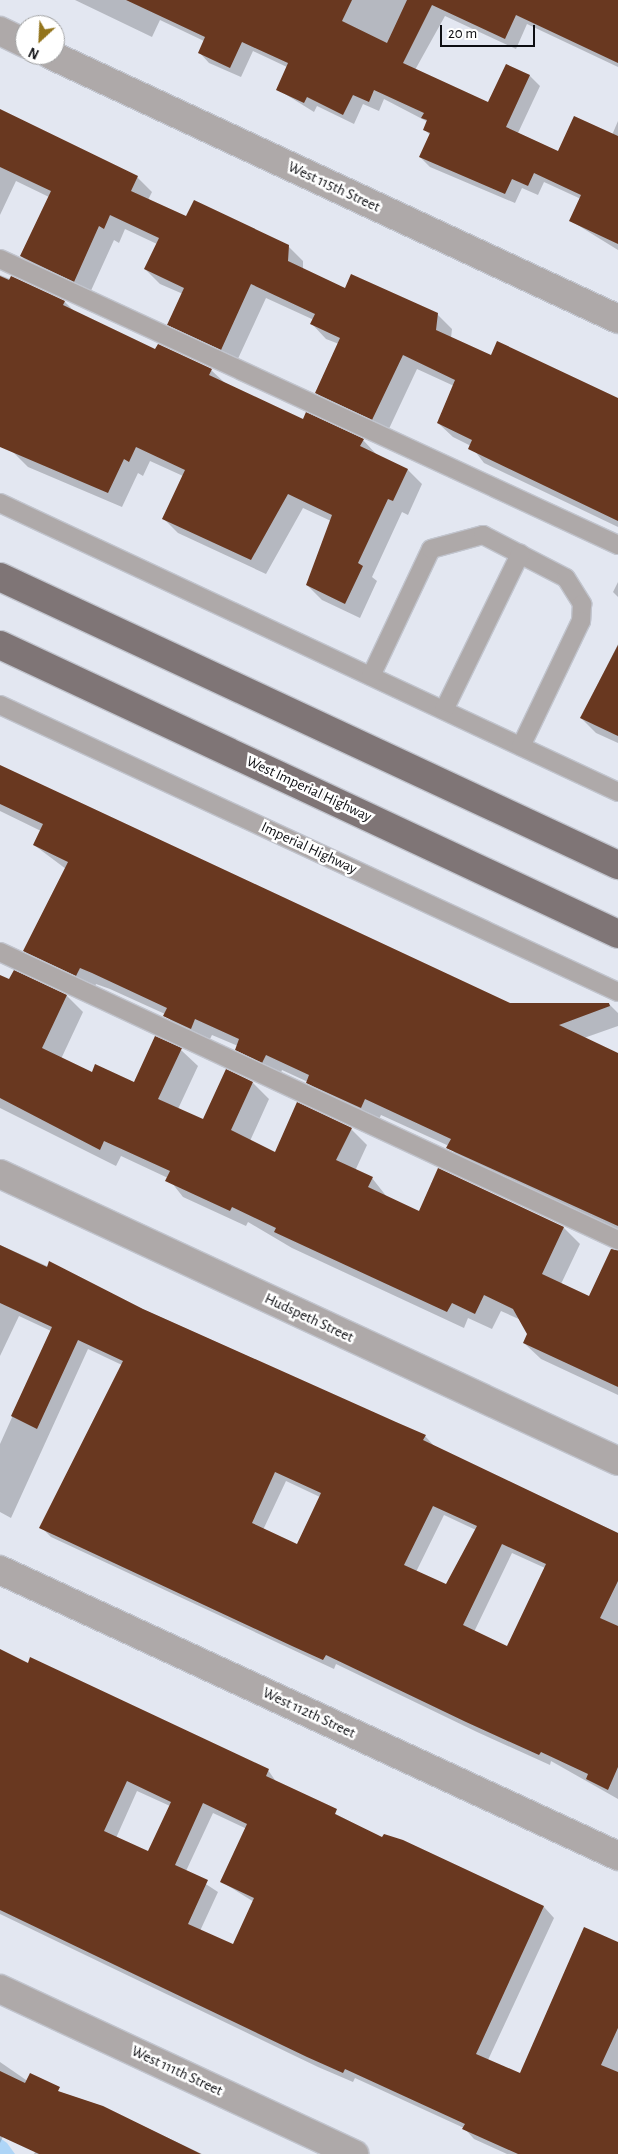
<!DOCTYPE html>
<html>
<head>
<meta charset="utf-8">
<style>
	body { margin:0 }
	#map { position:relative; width:618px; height:2154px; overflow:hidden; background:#e3e7f1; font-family:"Alegreya Sans",sans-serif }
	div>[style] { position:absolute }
	.water>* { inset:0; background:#aed5f7 }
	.shadow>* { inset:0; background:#0003 }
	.building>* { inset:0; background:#693820 }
	.roads { filter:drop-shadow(1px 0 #c1c4cd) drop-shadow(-1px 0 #c1c4cd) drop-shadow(0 1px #c1c4cd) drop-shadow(0 -1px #c1c4cd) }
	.service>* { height:18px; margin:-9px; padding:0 9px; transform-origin:9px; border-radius:9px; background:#aea9a9 }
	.minor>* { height:28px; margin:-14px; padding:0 14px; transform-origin:14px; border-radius:14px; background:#aea9a9 }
	.primary>* { height:28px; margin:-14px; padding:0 14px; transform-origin:14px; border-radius:14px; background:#7f7576 }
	span { translate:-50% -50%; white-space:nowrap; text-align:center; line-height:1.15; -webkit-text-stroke:5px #fff; paint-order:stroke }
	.street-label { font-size:15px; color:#0d0e12 }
	.north { position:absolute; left:15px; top:15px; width:50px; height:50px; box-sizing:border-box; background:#fff; border:1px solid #9e9fa0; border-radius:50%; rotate:205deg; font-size:14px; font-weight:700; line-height:20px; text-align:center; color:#0d0e12 }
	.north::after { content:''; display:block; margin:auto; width:18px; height:22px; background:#93741b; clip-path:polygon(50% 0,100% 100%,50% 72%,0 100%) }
	.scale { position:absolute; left:440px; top:25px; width:95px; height:22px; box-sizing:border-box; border:2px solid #0d0e12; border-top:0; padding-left:6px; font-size:15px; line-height:18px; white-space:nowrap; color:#0d0e12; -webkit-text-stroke:4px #fff; paint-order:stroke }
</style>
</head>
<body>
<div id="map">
	<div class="water">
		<i style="clip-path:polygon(0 2138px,7px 2143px,15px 2154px,0 2154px)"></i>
	</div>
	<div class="shadow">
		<i style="clip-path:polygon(75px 0,618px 0,618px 67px,527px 24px,516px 49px,445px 16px,415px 70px,489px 104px,506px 66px,530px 76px,540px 86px,518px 133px,559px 152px,612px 135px,618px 121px,618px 250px,571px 221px,581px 199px,544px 182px,538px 195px,522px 188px,515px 203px,430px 167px,420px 157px,430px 135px,424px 129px,428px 122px,384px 99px,379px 111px,363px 104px,354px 124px,317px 106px,314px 112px,277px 89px,287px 67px,253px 51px,241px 77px,209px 63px,199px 52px,204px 41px,160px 20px,152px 37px)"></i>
		<i style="clip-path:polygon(0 111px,137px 177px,152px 192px,148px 200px,187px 218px,288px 246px,303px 261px,303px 269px,346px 289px,437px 314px,452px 329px,451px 338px,491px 357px,618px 399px,618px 527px,484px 463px,471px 446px,453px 437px,438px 423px,454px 386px,417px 369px,387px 433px,331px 407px,317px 393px,339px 344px,326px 339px,312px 324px,314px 320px,266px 298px,236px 363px,183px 339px,169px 324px,183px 294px,160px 284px,145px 269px,157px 244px,125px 229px,119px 243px,114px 240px,89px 295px,36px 271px,21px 256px,49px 197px,16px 181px,0 215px)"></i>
		<i style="clip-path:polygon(0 275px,65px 302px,75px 312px,156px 351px,211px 370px,225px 383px,304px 421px,363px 440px,377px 455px,408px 470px,422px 484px,408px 515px,402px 512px,372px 577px,377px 581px,360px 618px,322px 600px,307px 585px,331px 521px,303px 508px,266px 574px,178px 533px,164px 519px,183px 476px,150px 461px,143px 476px,138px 473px,122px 507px,28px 467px,13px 452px,0 408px)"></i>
		<i style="clip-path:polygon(618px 582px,618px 597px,613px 592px)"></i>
		<i style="clip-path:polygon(618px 644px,618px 743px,596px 733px,581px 718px)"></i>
		<i style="clip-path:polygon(0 766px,510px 1004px,609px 1004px,618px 1013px,618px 1026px,584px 1038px,618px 1054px,618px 1235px,464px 1164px,449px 1146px,381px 1115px,377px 1124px,324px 1099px,308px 1082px,282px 1070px,279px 1078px,253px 1066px,238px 1046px,212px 1035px,207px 1045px,181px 1032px,165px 1014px,110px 989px,96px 984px,93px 991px,41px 967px,24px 951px,66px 869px,34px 845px,41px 831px,0 811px)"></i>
		<i style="clip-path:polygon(14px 972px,67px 996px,83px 1012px,61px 1059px,92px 1073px,134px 1084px,181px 1050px,198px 1066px,178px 1109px,204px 1121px,253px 1083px,269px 1099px,250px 1141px,275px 1153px,351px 1129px,367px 1145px,355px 1171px,372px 1178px,387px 1197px,420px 1212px,439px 1169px,564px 1228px,580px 1244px,561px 1284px,590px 1298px,618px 1282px,618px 1395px,541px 1359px,524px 1343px,528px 1334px,521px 1320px,501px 1311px,492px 1329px,468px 1318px,464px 1328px,292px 1248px,248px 1222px,246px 1226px,183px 1197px,168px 1178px,121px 1156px,116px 1166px,0 1108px,0 976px,10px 981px)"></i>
		<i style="clip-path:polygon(evenodd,0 1245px,425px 1436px,435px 1447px,618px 1533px,618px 1799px,551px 1761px,550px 1765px,477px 1732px,336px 1664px,334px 1669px,51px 1537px,41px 1527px,122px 1365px,88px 1349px,11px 1518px,0 1512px,0 1444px,51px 1331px,19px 1316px,0 1356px,0 1245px,286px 1481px,320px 1497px,298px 1545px,263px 1530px,286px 1481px,0 1245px,444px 1515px,476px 1530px,446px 1585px,416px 1572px,444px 1515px,0 1245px,512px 1553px,545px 1568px,508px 1648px,474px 1632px,512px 1553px)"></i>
		<i style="clip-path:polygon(evenodd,0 1651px,268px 1770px,277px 1783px,383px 1839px,402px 1841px,544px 1907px,554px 1918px,488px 2060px,521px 2075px,618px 1944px,618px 2154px,507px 2154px,474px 2139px,464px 2128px,355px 2078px,353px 2082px,318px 2067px,0 1914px,0 1651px,137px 1791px,170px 1806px,149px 1853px,116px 1838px,137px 1791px,0 1651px,213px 1813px,247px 1829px,222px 1882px,254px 1902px,234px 1946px,200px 1931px,218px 1892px,186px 1871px,213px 1813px)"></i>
		<i style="clip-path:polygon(0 2062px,29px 2082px,0 2143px)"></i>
		<i style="clip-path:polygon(61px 2093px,126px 2118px,202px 2154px,34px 2154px)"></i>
	</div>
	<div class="building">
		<i style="clip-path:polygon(126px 0,352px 0,342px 21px,387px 43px,407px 0,618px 0,618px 63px,516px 15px,505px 39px,432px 5px,403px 63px,488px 102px,506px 64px,530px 75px,506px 127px,558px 151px,574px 116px,618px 136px,618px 244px,569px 221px,581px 195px,534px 173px,528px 186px,512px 179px,505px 194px,419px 157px,430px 133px,423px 130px,427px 120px,421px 118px,424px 113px,374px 90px,369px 102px,353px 95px,343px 115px,307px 97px,304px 103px,276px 90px,288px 63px,242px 42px,230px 68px,198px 53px,205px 37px)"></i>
		<i style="clip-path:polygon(0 109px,138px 176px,131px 191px,186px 216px,194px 200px,289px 245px,288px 261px,345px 288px,351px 274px,438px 313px,436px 330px,491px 355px,497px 341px,618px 398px,618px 521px,468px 449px,472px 440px,437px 423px,455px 380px,403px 355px,372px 420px,315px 393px,340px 338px,310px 324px,315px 314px,251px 284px,221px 350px,167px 325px,184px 288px,144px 269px,159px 238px,110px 215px,104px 229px,99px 226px,74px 282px,20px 256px,51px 191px,0 167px)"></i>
		<i style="clip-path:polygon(0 276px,9px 280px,11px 276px,65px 301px,63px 305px,155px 349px,158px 344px,212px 369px,209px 375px,303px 419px,306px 412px,364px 439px,360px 446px,408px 469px,393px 501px,388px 499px,358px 563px,363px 566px,345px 604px,306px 585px,332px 515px,288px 494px,251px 560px,162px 519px,185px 470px,136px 447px,129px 462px,124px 459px,108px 493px,0 447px)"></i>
		<i style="clip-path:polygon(618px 645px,618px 736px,580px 718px)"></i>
		<i style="clip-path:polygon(0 765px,510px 1003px,609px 1003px,610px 1006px,559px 1025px,618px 1053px,618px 1226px,446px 1148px,451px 1139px,365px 1099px,361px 1108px,306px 1083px,309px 1075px,266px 1055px,262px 1063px,235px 1050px,239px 1039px,195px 1019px,191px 1029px,163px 1016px,167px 1008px,92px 973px,80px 968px,76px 976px,23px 951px,68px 862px,33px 845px,43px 824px,0 804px)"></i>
		<i style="clip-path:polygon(14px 970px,67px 995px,42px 1048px,92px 1072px,95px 1064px,134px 1082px,155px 1036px,182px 1048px,158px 1099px,203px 1119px,226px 1069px,253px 1082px,231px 1130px,275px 1152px,297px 1102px,352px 1128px,336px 1160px,373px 1177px,368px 1187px,419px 1211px,438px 1168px,564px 1227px,542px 1274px,589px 1296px,611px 1249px,618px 1250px,618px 1387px,523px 1343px,527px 1334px,513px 1309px,484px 1295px,475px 1314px,452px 1303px,447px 1312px,274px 1232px,276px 1228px,232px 1207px,230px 1211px,165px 1181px,170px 1171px,104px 1141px,100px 1150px,0 1098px,0 975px,9px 979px)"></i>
		<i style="clip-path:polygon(evenodd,0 1245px,47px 1267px,49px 1261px,143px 1309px,396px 1422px,426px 1435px,423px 1440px,618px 1533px,618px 1581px,600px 1618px,618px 1626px,618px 1767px,608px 1790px,586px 1779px,588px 1774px,541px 1752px,539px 1755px,466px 1722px,326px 1655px,323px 1660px,292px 1646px,39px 1528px,123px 1361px,78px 1340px,37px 1429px,11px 1416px,52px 1327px,0 1303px,0 1245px,275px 1472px,321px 1493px,297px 1544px,252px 1523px,275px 1472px,0 1245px,433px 1506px,477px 1526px,446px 1584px,404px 1565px,433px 1506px,0 1245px,502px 1544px,546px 1564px,507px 1646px,463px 1625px,502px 1544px)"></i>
		<i style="clip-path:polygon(evenodd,0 1649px,28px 1663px,30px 1657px,269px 1769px,266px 1776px,337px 1809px,335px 1814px,382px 1837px,384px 1834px,403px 1840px,544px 1906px,476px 2054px,520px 2073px,584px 1927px,618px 1942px,618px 2028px,601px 2065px,618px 2072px,618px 2154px,518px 2154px,462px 2129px,465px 2124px,345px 2069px,343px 2073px,307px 2057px,0 1910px,0 1649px,127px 1781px,171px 1802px,148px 1851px,104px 1831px,127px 1781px,0 1649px,203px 1803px,247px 1824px,220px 1882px,254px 1898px,233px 1944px,188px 1924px,208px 1880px,175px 1865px,203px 1803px)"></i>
		<i style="clip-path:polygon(0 2071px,25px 2083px,30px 2073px,60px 2087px,58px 2091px,103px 2106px,201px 2154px,39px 2154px,0 2136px)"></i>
	</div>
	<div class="roads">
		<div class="service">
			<i style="left:0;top:259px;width:681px;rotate:24.83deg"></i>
			<i style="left:0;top:503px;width:682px;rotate:25.06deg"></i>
			<i style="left:371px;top:676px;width:140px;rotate:-64.7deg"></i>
			<i style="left:431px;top:549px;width:54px;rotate:-15.1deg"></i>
			<i style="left:483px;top:535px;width:93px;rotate:27.4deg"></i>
			<i style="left:566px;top:578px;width:31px;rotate:58deg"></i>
			<i style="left:582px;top:604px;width:17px;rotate:93deg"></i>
			<i style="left:581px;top:621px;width:139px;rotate:115.6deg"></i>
			<i style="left:0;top:705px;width:681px;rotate:24.91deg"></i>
			<i style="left:444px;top:710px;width:174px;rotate:-64deg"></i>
			<i style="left:0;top:952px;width:682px;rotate:24.99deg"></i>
		</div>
		<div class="minor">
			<i style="left:0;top:31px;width:28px;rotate:26deg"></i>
			<i style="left:51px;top:55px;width:625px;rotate:24.97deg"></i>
			<i style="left:0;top:1174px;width:681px;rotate:24.91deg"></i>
			<i style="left:0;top:1570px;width:681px;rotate:24.83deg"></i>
			<i style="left:0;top:1989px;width:391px;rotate:25deg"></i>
		</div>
		<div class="primary">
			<i style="left:0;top:577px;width:682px;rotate:24.99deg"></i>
			<i style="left:0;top:645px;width:682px;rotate:25.06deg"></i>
		</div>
	</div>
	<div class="street-label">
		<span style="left:334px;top:187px;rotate:25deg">West 115th Street</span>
		<span style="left:309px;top:789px;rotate:25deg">West Imperial Highway</span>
		<span style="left:309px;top:848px;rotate:25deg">Imperial Highway</span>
		<span style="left:309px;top:1318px;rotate:25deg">Hudspeth Street</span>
		<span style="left:309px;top:1713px;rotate:25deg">West 112th Street</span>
		<span style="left:177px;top:2071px;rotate:25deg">West 111th Street</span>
	</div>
	<div class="north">N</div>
	<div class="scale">20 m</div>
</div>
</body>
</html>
